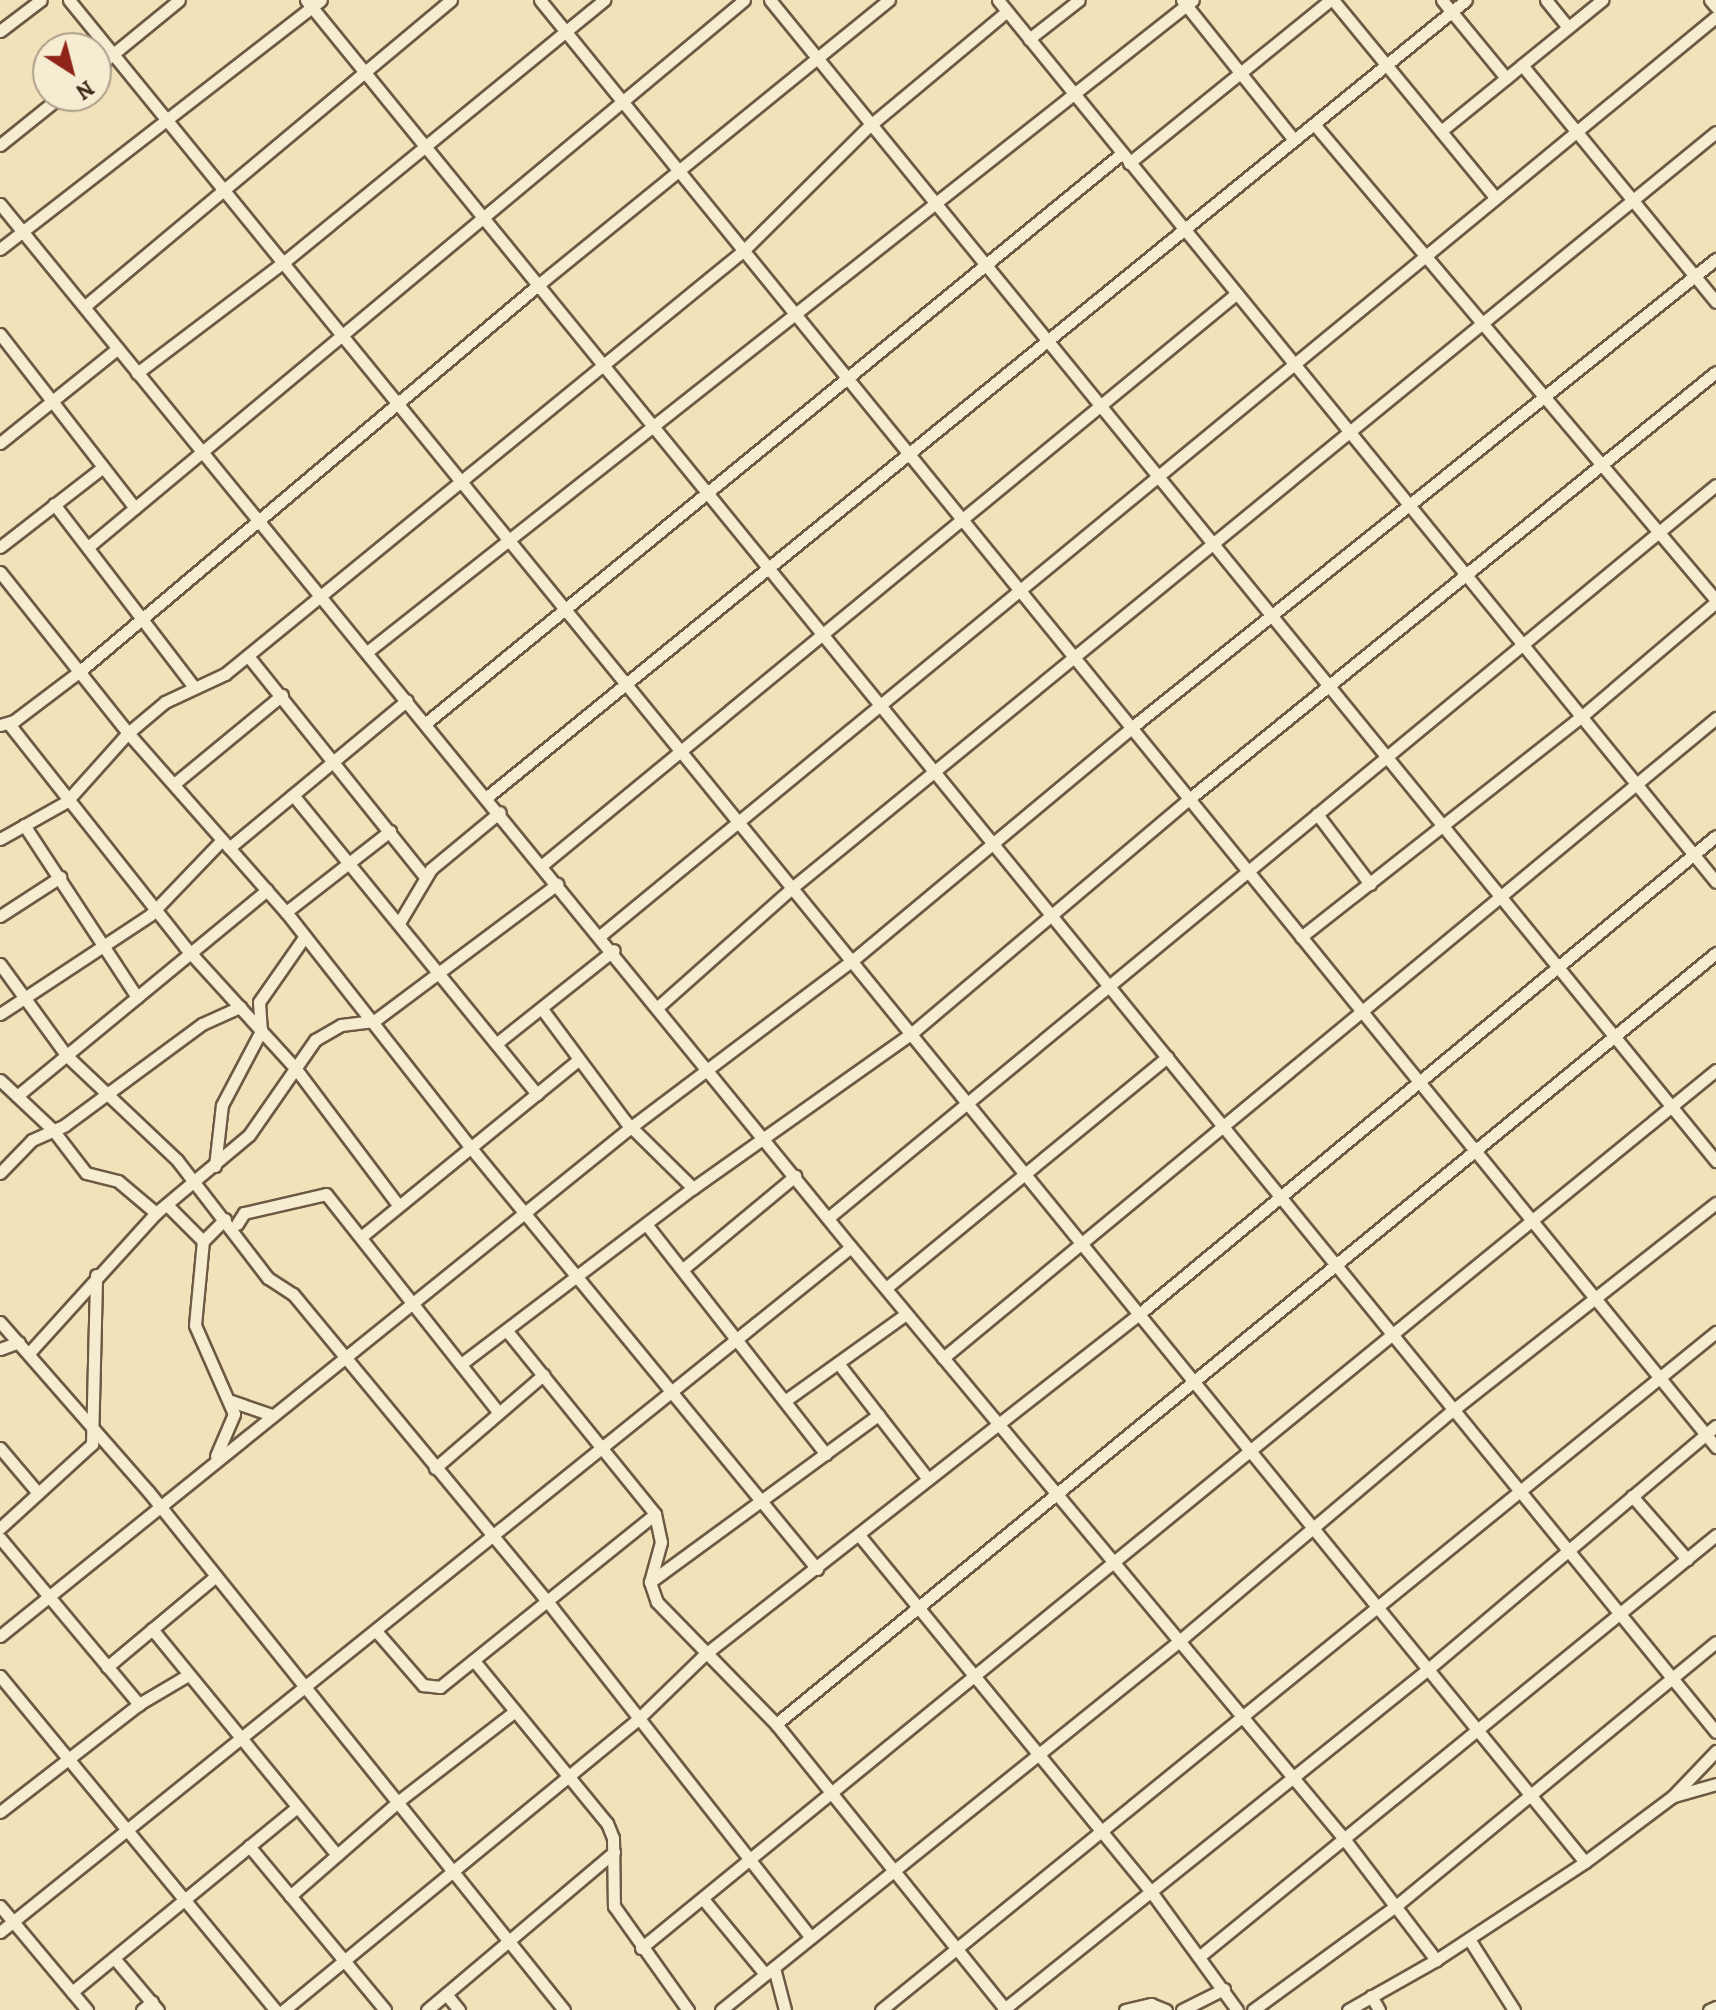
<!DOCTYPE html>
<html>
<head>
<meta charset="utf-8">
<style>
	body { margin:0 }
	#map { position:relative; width:1716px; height:2010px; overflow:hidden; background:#f1e2b9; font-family:Alegreya,serif }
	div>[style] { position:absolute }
	.roads { filter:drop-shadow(2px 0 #6d5944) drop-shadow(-2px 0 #6d5944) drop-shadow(0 2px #6d5944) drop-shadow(0 -2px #6d5944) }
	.minor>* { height:11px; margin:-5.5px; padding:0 5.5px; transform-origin:5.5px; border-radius:5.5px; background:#f6ecd2 }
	span { translate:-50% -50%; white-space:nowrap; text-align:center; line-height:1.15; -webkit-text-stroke:7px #f6ecd2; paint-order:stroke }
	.north { position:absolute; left:32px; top:32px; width:80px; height:80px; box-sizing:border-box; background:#f6ecd2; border:2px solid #ae9f8a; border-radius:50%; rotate:144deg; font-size:22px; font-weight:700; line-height:32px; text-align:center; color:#412b1d }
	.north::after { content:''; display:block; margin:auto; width:28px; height:36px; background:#8f2418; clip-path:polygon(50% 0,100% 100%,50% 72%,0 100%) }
</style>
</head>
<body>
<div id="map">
	<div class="roads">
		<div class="minor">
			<i style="left:69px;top:0;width:2401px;rotate:50.85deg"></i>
			<i style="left:306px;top:0;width:2233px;rotate:50.85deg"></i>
			<i style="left:540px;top:0;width:1865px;rotate:50.9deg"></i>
			<i style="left:770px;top:0;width:1498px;rotate:50.83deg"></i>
			<i style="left:998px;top:0;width:1137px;rotate:50.85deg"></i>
			<i style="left:1182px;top:0;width:179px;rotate:51.3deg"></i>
			<i style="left:1333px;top:0;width:254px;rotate:50.6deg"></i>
			<i style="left:1442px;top:0;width:101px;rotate:50.6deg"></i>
			<i style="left:1546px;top:0;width:35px;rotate:51deg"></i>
			<i style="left:1710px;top:0;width:9px;rotate:49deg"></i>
			<i style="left:0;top:31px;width:51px;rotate:-37.1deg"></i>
			<i style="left:1029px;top:39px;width:63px;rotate:-38deg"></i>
			<i style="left:1522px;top:65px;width:306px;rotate:50.7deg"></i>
			<i style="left:96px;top:68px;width:107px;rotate:-39.3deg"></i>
			<i style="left:1314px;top:124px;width:623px;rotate:49.82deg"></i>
			<i style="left:1441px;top:131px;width:208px;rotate:-39.1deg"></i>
			<i style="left:0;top:145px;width:78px;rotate:-38.8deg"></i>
			<i style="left:1129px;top:163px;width:259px;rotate:-39deg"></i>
			<i style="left:0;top:204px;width:1346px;rotate:50.79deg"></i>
			<i style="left:851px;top:1247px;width:772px;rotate:50.2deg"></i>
			<i style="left:1345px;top:1840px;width:151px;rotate:52.8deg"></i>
			<i style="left:0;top:249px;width:406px;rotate:-37.8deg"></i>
			<i style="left:85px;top:306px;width:477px;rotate:-39.9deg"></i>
			<i style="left:0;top:334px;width:220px;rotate:52.2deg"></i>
			<i style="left:137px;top:373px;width:184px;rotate:-37.1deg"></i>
			<i style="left:284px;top:262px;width:414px;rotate:-39.3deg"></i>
			<i style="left:0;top:443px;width:151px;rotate:-38.8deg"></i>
			<i style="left:54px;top:504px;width:230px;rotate:52.6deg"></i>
			<i style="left:0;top:547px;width:130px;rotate:-37.8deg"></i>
			<i style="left:88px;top:547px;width:854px;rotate:-39.82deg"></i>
			<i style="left:0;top:572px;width:206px;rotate:51.5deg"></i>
			<i style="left:128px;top:733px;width:239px;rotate:48.6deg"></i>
			<i style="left:286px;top:912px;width:300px;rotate:51.9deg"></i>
			<i style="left:471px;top:1148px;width:545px;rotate:50.58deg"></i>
			<i style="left:367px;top:652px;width:1052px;rotate:-38.29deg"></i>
			<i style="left:248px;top:656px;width:283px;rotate:51.3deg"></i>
			<i style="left:426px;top:723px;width:898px;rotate:-39.31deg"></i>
			<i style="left:9px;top:724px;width:284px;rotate:51.7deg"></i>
			<i style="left:185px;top:947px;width:165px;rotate:47.7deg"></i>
			<i style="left:296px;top:1069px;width:171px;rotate:53.1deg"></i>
			<i style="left:0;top:725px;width:15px;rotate:-16deg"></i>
			<i style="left:14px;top:721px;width:83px;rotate:-37.1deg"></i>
			<i style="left:80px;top:671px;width:599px;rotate:-40.12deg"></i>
			<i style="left:538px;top:285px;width:452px;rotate:-39.1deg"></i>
			<i style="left:174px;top:784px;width:140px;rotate:-39.5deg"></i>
			<i style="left:293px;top:795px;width:386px;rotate:50.8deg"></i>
			<i style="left:487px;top:797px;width:1262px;rotate:-39.15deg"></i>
			<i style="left:1317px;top:814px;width:88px;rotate:52.9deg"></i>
			<i style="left:24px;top:825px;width:206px;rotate:56.7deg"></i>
			<i style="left:0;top:839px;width:76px;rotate:-29.3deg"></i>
			<i style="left:66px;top:802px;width:93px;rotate:-48.1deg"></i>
			<i style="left:128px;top:733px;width:48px;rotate:-40deg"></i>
			<i style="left:165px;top:702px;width:66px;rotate:-25deg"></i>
			<i style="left:225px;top:674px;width:669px;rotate:-39.24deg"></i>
			<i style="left:743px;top:251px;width:176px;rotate:-44.8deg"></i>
			<i style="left:868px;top:127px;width:181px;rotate:-39.8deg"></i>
			<i style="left:229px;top:848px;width:231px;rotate:-39.7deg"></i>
			<i style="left:541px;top:866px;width:900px;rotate:-39.46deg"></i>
			<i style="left:286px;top:912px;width:132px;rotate:-37.9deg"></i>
			<i style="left:0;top:916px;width:72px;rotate:-33deg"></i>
			<i style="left:399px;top:923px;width:63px;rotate:-59.3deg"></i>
			<i style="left:431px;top:869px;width:89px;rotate:-39.6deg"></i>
			<i style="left:601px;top:935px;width:1444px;rotate:-39.47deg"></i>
			<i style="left:1301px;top:937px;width:356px;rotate:-38.2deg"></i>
			<i style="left:1581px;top:717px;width:177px;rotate:-40.4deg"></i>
			<i style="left:0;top:964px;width:112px;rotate:54deg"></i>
			<i style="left:66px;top:1055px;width:153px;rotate:43.4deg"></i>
			<i style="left:177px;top:1160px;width:149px;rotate:52.4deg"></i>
			<i style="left:268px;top:1278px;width:30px;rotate:33deg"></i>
			<i style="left:293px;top:1294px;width:398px;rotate:50.4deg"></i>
			<i style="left:547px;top:1601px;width:427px;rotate:51.9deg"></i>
			<i style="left:659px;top:1006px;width:179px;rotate:-41.6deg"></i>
			<i style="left:793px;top:887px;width:1192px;rotate:-39.28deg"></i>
			<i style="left:542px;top:1009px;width:141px;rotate:53.4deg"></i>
			<i style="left:626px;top:1122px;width:94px;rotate:44.6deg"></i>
			<i style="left:0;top:1014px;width:180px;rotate:-33.4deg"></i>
			<i style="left:150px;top:915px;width:104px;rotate:-46.2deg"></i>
			<i style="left:497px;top:1043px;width:149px;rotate:-38.5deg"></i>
			<i style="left:0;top:1080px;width:73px;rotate:43.3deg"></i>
			<i style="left:53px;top:1130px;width:54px;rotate:52.5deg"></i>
			<i style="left:86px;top:1173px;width:33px;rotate:14deg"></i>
			<i style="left:118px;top:1181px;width:50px;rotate:40.1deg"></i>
			<i style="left:17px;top:1096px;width:324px;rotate:-39.5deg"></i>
			<i style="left:215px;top:1166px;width:61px;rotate:-83.5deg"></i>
			<i style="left:222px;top:1105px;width:84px;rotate:-62.2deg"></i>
			<i style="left:261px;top:1031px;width:29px;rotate:-94deg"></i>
			<i style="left:259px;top:1002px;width:80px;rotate:-55.1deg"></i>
			<i style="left:0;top:1173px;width:46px;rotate:-45.9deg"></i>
			<i style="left:32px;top:1140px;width:36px;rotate:-24deg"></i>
			<i style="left:65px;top:1125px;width:170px;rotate:-36.4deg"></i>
			<i style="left:202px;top:1024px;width:42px;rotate:-24.1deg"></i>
			<i style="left:167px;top:1205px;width:51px;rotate:45deg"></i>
			<i style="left:828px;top:1218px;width:1151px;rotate:-39.54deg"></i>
			<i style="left:237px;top:1224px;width:13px;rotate:-58deg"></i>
			<i style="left:244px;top:1213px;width:84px;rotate:-13deg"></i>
			<i style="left:326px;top:1194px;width:278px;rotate:51.7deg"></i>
			<i style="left:646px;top:1224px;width:292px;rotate:52deg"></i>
			<i style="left:361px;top:1237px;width:281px;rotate:-39.2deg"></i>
			<i style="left:683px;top:1269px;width:146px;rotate:-39.7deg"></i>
			<i style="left:886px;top:1288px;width:364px;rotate:-39.4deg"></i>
			<i style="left:0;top:1322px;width:225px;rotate:48.8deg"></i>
			<i style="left:148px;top:1491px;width:665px;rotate:51.29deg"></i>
			<i style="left:507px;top:1331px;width:235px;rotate:51deg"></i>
			<i style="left:655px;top:1514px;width:29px;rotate:78deg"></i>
			<i style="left:661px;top:1542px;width:41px;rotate:105.4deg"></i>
			<i style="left:650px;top:1582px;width:21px;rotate:71deg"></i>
			<i style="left:657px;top:1602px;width:170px;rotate:45.7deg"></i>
			<i style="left:776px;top:1724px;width:364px;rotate:51.2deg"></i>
			<i style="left:0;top:1349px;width:20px;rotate:-20deg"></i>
			<i style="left:29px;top:1353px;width:189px;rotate:-47.8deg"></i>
			<i style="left:156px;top:1213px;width:121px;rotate:-40deg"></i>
			<i style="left:249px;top:1135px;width:116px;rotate:-55.2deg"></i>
			<i style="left:315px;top:1040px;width:30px;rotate:-30deg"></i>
			<i style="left:341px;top:1025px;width:33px;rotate:-7deg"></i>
			<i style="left:374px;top:1021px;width:229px;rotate:-36.8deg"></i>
			<i style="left:943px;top:1358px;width:1004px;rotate:-39.62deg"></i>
			<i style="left:838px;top:1363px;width:147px;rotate:52.2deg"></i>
			<i style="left:461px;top:1364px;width:291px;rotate:-37.2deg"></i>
			<i style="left:693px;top:1188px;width:268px;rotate:-35.3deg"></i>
			<i style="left:912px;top:1033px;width:363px;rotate:-40.2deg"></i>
			<i style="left:1189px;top:799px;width:678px;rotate:-39.02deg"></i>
			<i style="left:786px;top:1400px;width:148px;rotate:-35.6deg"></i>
			<i style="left:231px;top:1401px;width:43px;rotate:18.9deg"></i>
			<i style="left:0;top:1448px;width:59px;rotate:49.8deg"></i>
			<i style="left:216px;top:1456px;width:46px;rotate:-66.8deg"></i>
			<i style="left:234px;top:1414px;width:97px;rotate:-113.7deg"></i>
			<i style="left:195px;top:1325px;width:84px;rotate:-84.6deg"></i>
			<i style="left:203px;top:1241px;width:31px;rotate:-45deg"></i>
			<i style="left:435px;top:1468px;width:143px;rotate:-40.7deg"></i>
			<i style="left:1632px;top:1496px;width:84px;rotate:48.9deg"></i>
			<i style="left:0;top:1528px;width:125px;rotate:-42.4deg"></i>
			<i style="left:92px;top:1444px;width:169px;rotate:-88.6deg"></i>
			<i style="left:859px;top:1535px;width:463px;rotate:50.7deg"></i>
			<i style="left:1152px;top:1893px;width:145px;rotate:54deg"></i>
			<i style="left:0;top:1538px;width:217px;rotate:50.1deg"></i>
			<i style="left:650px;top:1582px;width:283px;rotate:-36.2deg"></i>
			<i style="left:152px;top:1629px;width:292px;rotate:50.7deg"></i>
			<i style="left:376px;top:1631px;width:72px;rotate:49deg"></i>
			<i style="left:423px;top:1685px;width:17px;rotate:7deg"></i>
			<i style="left:440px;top:1687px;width:276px;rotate:-38.8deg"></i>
			<i style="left:0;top:1636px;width:811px;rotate:-38.89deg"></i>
			<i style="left:631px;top:1127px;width:278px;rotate:-37deg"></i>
			<i style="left:853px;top:960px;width:362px;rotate:-39.8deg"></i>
			<i style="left:1131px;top:728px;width:750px;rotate:-38.72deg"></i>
			<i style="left:475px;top:1662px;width:208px;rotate:50.7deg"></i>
			<i style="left:607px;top:1823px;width:16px;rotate:68deg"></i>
			<i style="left:613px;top:1838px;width:68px;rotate:89.2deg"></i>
			<i style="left:614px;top:1906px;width:128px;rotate:54.6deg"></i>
			<i style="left:107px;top:1667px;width:142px;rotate:-39.9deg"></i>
			<i style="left:0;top:1676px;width:433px;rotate:50.5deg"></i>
			<i style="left:776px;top:1724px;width:1216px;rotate:-39.36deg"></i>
			<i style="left:1674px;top:1796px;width:44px;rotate:-15.9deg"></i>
			<i style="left:0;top:1812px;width:176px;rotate:-37.8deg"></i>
			<i style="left:139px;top:1704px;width:57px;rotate:-30.6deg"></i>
			<i style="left:249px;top:1846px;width:213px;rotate:50.3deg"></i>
			<i style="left:290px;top:1896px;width:146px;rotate:-41.1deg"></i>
			<i style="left:400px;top:1800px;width:144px;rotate:-37.7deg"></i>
			<i style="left:703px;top:1899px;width:97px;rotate:50.4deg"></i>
			<i style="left:0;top:1906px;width:136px;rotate:50.1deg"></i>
			<i style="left:0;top:1932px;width:1092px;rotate:-38.83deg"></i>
			<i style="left:1469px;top:1939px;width:84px;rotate:57.6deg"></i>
			<i style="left:641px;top:1948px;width:1388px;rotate:-39.24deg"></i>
			<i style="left:1200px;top:1956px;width:666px;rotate:-39.21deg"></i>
			<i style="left:114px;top:1958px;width:68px;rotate:49.8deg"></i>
			<i style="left:774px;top:1968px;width:43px;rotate:75.3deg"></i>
			<i style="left:72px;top:1992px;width:291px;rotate:-39.4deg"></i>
			<i style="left:446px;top:1994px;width:21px;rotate:51deg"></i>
			<i style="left:1371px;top:1996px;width:16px;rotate:60deg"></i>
			<i style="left:142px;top:2010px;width:13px;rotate:-39deg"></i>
			<i style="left:284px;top:2010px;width:458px;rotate:-39.4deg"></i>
			<i style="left:638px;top:1719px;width:92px;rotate:-44.1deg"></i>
			<i style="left:704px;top:1655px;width:553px;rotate:-38.09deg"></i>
			<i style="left:1139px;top:1314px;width:749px;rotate:-39.64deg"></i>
			<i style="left:427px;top:2010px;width:245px;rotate:-40.2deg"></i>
			<i style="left:721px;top:2010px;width:587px;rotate:-38.84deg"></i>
			<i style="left:1178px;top:1642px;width:360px;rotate:-40.2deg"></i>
			<i style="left:1453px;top:1410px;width:335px;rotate:-38.2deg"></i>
			<i style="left:881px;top:2010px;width:1076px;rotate:-39.08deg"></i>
			<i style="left:1003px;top:2010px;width:543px;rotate:-38.73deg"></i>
			<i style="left:1427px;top:1670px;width:378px;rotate:-40.2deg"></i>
			<i style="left:1125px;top:2010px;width:27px;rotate:-13deg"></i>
			<i style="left:1151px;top:2004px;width:16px;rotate:22deg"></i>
			<i style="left:1182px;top:2010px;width:47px;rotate:-26.6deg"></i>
			<i style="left:1253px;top:2010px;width:178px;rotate:-36.1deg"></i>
			<i style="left:1397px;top:1905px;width:413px;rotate:-39.5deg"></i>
			<i style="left:1348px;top:2010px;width:101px;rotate:-29.6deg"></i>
			<i style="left:1436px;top:1960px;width:178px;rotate:-33.3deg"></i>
			<i style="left:1585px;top:1862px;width:109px;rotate:-36.8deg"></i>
			<i style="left:1672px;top:1797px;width:64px;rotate:-46.3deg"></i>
			<i style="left:1709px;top:2010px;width:8px;rotate:-23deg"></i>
		</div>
	</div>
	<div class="north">N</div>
</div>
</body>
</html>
